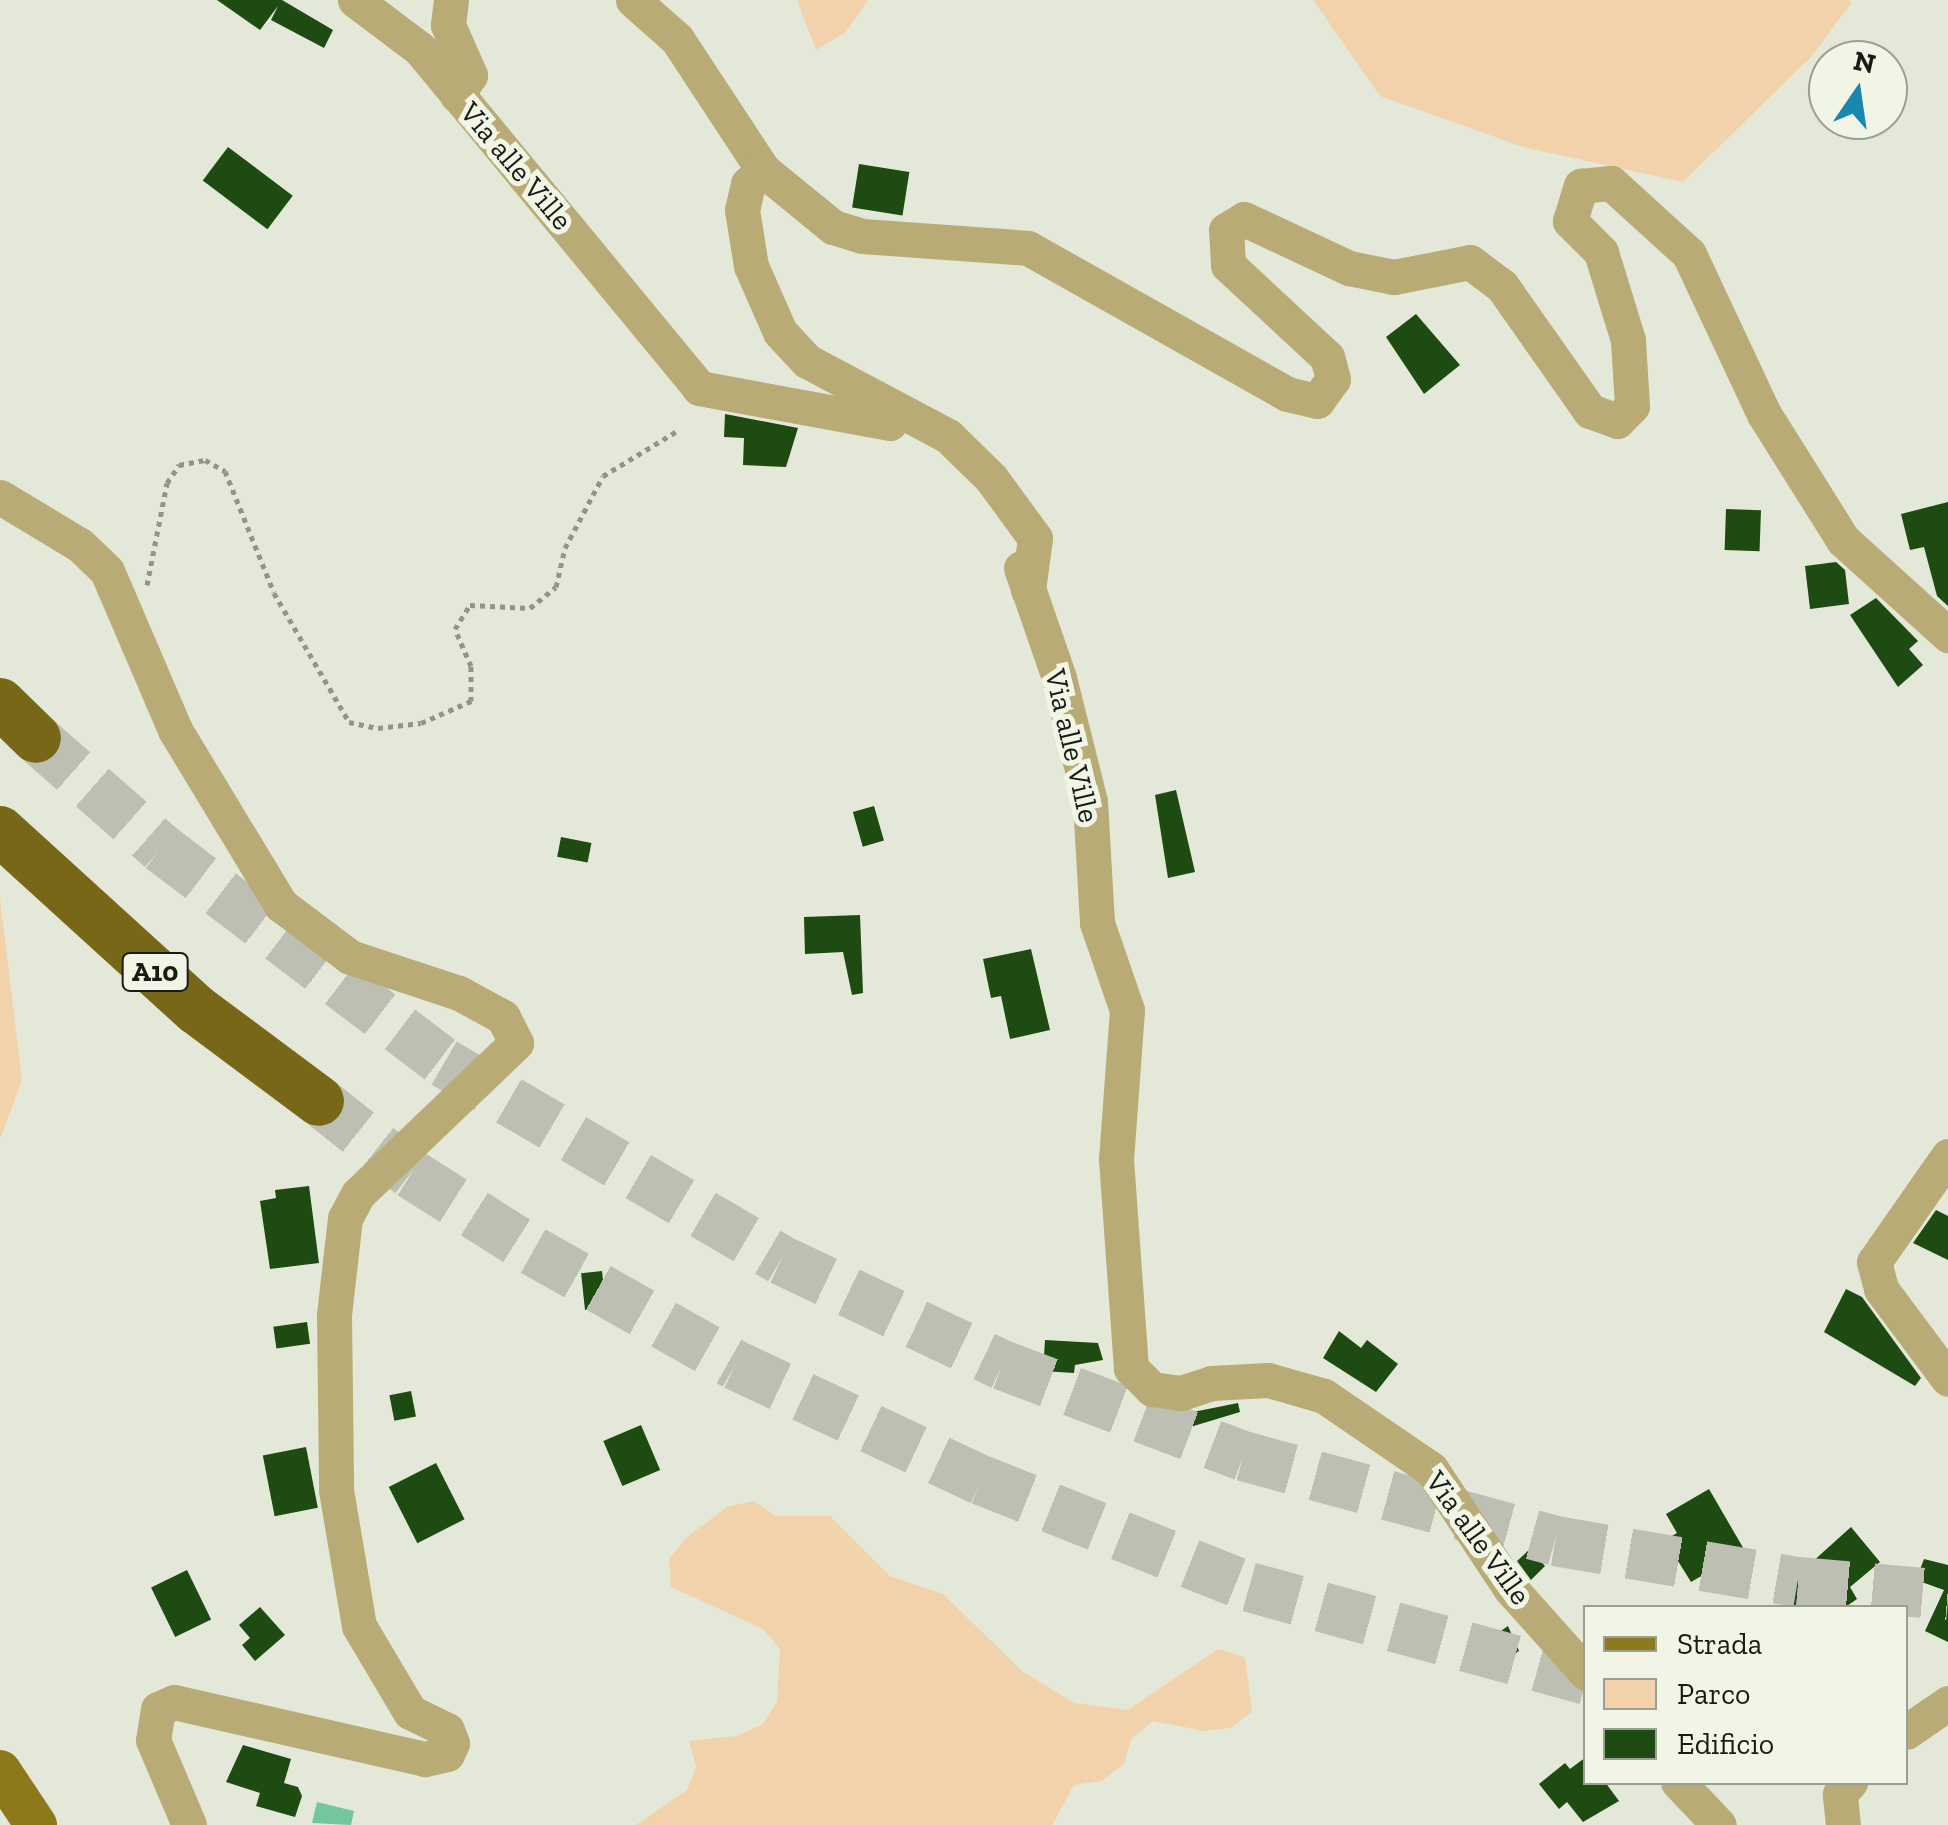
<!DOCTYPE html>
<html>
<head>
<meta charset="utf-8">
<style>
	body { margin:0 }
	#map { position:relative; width:1948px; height:1825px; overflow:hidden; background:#e4e8d8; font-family:"Zilla Slab",serif }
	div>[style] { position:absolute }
	.green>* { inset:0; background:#f2d2aa }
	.water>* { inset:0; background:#73c69e }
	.building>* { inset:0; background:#1e4b11; transform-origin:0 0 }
	.highway-tunnel>* { height:50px; margin-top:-25px; transform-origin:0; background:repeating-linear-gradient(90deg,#bcbfb1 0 50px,transparent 0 75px) }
	.path>* { height:5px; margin-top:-2.5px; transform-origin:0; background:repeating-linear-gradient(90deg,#929489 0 5px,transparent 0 10px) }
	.minor>* { height:35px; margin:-17.5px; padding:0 17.5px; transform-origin:17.5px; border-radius:17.5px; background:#b9ab76 }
	.major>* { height:42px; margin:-21px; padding:0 21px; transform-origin:21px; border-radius:21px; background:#8d781b }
	.highway>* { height:50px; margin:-25px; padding:0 25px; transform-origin:25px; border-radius:25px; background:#796718 }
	span { translate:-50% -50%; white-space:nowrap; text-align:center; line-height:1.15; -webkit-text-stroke:10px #f1f5e6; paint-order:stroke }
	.shield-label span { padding:2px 8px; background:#f1f5e6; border:2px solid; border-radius:8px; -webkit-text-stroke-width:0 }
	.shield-label { font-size:28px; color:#1a1b16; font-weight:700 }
	.street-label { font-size:30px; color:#1a1b16 }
	.legend { position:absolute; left:1583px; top:1605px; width:325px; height:180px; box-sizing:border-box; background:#f1f5e6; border:2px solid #9b9e93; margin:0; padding:12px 18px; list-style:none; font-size:30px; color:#1a1b16 }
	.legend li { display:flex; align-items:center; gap:20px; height:50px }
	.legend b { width:50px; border:2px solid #9b9e93 }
	.north { position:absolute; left:1808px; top:40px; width:100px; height:100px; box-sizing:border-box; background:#f1f5e6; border:2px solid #9b9e93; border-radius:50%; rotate:13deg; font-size:28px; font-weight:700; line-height:40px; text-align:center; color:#1a1b16 }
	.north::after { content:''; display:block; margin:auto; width:35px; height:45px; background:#1988ae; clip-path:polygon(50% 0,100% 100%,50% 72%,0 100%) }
</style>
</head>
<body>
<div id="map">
	<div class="green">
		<i style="clip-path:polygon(797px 0,868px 0,846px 32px,816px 50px)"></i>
		<i style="clip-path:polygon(1313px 0,1848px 0,1852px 2px,1812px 56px,1683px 182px,1523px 147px,1380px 96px)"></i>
		<i style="clip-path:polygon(0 898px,22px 1080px,0 1139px)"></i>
		<i style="clip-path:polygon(754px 1501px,775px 1516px,830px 1516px,890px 1576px,943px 1594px,1022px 1671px,1074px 1703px,1128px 1710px,1218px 1649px,1245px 1657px,1252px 1712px,1230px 1728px,1205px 1731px,1153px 1721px,1131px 1739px,1124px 1764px,1102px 1781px,1074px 1785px,1052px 1825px,636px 1825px,687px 1790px,696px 1767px,689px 1741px,737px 1736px,763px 1724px,777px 1702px,780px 1649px,763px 1629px,671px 1587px,669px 1559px,686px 1538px,727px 1507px)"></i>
	</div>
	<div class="water">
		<i style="clip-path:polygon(317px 1802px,354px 1811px,351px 1825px,312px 1823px)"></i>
	</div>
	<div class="building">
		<i style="clip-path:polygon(217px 0,282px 0,333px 30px,324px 48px,271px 20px,278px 6px,260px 30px)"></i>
		<i style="left:228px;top:147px;width:81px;height:42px;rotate:37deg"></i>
		<i style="left:859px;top:164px;width:51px;height:44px;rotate:9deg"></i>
		<i style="clip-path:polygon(1416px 314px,1460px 365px,1424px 394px,1386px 337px)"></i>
		<i style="clip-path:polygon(725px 414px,798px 428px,786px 467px,743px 465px,744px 438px,724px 437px)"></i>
		<i style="clip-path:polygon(1948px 502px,1948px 606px,1937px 596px,1924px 547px,1910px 550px,1901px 514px)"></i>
		<i style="left:1726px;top:509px;width:35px;height:41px;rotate:2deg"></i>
		<i style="clip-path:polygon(1836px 562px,1845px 570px,1849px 604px,1810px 609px,1805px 566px)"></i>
		<i style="clip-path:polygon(1876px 598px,1918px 641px,1909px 649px,1923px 665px,1898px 687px,1850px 615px)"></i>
		<i style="clip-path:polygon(1176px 790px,1195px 872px,1168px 878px,1155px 795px)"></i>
		<i style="left:874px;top:806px;width:36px;height:22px;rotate:74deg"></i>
		<i style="left:561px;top:837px;width:31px;height:20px;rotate:11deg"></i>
		<i style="clip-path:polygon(860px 915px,863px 993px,852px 995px,843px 952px,805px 954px,804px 917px)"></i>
		<i style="clip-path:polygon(1031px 949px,1050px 1030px,1010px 1039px,1001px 996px,991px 998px,983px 959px)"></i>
		<i style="clip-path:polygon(309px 1186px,319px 1263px,270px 1269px,260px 1201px,276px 1198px,275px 1190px)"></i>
		<i style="clip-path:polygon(1936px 1210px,1948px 1216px,1948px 1260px,1913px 1243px)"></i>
		<i style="left:602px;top:1271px;width:37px;height:21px;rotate:84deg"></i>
		<i style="clip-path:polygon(1846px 1289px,1862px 1297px,1921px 1378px,1915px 1386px,1824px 1332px)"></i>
		<i style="left:307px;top:1322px;width:22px;height:34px;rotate:82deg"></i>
		<i style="clip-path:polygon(1339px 1331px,1361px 1348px,1367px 1340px,1398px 1364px,1376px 1392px,1323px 1358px)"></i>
		<i style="clip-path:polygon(1045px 1340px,1098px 1343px,1103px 1360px,1075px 1365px,1074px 1373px,1043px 1371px)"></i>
		<i style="left:411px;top:1391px;width:26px;height:22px;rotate:79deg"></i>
		<i style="clip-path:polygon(1238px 1403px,1240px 1412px,1187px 1428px,1183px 1414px)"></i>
		<i style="left:641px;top:1425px;width:49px;height:41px;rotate:67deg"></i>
		<i style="left:306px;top:1447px;width:62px;height:44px;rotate:79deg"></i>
		<i style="left:436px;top:1463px;width:63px;height:53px;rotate:63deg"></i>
		<i style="clip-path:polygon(1709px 1489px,1745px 1551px,1691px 1582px,1665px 1540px,1677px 1533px,1666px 1514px)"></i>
		<i style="clip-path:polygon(1851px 1527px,1880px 1562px,1850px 1587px,1857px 1599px,1844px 1608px,1791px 1608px,1780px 1592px,1814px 1569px,1811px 1563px)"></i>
		<i style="clip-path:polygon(1530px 1549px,1545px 1566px,1531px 1580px,1517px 1561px)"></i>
		<i style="clip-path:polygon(1924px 1559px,1948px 1565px,1948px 1642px,1925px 1631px,1944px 1590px,1916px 1580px)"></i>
		<i style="left:187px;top:1570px;width:55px;height:40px;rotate:64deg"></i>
		<i style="clip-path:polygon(260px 1607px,285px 1635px,255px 1661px,242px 1645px,250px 1638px,239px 1625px)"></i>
		<i style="clip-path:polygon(1508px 1626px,1519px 1651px,1500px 1663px,1488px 1640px)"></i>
		<i style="clip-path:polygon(243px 1745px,291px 1759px,284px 1783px,298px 1787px,302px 1796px,295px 1817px,256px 1806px,260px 1793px,226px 1782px)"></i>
		<i style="clip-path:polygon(1586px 1757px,1586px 1782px,1605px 1782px,1619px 1801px,1583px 1822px,1567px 1802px,1559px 1809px,1539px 1784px,1565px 1763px,1570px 1769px)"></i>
	</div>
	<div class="highway-tunnel">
		<i style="left:36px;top:738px;width:167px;rotate:41.3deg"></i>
		<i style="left:161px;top:848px;width:355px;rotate:37.2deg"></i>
		<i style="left:444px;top:1063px;width:390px;rotate:30.3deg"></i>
		<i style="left:781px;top:1260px;width:245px;rotate:25.4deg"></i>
		<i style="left:1002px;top:1365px;width:258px;rotate:20.7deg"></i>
		<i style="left:1243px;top:1456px;width:323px;rotate:15.2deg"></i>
		<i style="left:1555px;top:1541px;width:246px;rotate:9.6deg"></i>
		<i style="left:1798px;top:1582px;width:151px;rotate:5deg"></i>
		<i style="left:319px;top:1101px;width:117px;rotate:38.4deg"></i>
		<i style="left:411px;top:1174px;width:144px;rotate:32.3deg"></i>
		<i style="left:533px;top:1251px;width:232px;rotate:29.4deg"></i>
		<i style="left:735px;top:1365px;width:272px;rotate:25.1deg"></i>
		<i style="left:981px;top:1480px;width:289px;rotate:21.8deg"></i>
		<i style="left:1249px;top:1587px;width:350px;rotate:15.4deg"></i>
	</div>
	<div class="path">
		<i style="left:147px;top:585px;width:104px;rotate:-78.9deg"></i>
		<i style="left:167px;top:483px;width:22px;rotate:-56deg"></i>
		<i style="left:179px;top:465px;width:26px;rotate:-11deg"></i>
		<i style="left:205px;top:460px;width:23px;rotate:29deg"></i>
		<i style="left:225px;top:471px;width:131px;rotate:68.1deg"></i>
		<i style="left:274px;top:593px;width:149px;rotate:59.8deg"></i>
		<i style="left:349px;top:722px;width:30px;rotate:12deg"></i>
		<i style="left:378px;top:728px;width:43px;rotate:-6.6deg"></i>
		<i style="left:421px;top:723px;width:55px;rotate:-23.7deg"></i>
		<i style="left:471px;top:701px;width:35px;rotate:-90deg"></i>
		<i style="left:471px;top:666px;width:40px;rotate:-113.4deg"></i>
		<i style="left:455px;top:629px;width:28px;rotate:-58deg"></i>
		<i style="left:470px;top:605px;width:60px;rotate:2.9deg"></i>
		<i style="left:530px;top:608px;width:33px;rotate:-39deg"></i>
		<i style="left:556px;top:587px;width:40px;rotate:-77deg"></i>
		<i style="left:565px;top:548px;width:81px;rotate:-62.2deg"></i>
		<i style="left:603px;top:476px;width:87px;rotate:-31.3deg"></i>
	</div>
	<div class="minor">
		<i style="left:355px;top:0;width:81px;rotate:37deg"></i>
		<i style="left:420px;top:49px;width:439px;rotate:50.5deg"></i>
		<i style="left:699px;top:388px;width:194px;rotate:10.4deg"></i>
		<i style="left:451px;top:0;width:25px;rotate:97deg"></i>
		<i style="left:448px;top:25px;width:55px;rotate:66.3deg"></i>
		<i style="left:470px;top:75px;width:24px;rotate:123deg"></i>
		<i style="left:633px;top:0;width:59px;rotate:41.6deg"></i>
		<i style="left:677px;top:39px;width:157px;rotate:56.7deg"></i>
		<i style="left:0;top:497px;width:93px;rotate:31deg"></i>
		<i style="left:80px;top:545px;width:37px;rotate:44deg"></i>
		<i style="left:107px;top:571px;width:173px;rotate:66.8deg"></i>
		<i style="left:175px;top:730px;width:205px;rotate:58.8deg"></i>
		<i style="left:281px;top:905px;width:86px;rotate:37deg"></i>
		<i style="left:350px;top:957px;width:115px;rotate:18.3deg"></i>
		<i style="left:459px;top:993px;width:50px;rotate:28.6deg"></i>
		<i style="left:503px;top:1017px;width:29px;rotate:63deg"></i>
		<i style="left:516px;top:1043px;width:219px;rotate:136.3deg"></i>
		<i style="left:358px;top:1194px;width:27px;rotate:118deg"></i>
		<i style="left:345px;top:1218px;width:98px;rotate:96.5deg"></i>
		<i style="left:334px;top:1315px;width:175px;rotate:89.3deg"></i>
		<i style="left:336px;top:1490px;width:138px;rotate:80.4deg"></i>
		<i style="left:359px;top:1626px;width:100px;rotate:59.3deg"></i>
		<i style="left:410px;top:1712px;width:41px;rotate:25.9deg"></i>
		<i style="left:447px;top:1730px;width:14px;rotate:69deg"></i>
		<i style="left:452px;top:1743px;width:12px;rotate:114deg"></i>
		<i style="left:447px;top:1754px;width:23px;rotate:167deg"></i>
		<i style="left:425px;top:1759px;width:257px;rotate:-167.2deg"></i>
		<i style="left:174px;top:1702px;width:17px;rotate:156deg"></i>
		<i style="left:158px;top:1709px;width:31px;rotate:99deg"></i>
		<i style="left:153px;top:1740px;width:92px;rotate:67deg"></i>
		<i style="left:1021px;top:568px;width:116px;rotate:70.9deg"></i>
		<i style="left:1059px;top:678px;width:127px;rotate:75.9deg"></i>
		<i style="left:1090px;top:801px;width:122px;rotate:86.7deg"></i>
		<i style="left:1097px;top:923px;width:92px;rotate:71deg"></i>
		<i style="left:1127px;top:1010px;width:149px;rotate:94.2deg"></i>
		<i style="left:1116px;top:1159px;width:210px;rotate:85.9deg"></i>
		<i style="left:1131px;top:1368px;width:30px;rotate:45deg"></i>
		<i style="left:1152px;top:1389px;width:29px;rotate:8deg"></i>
		<i style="left:1181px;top:1393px;width:32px;rotate:-18deg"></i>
		<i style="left:1211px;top:1383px;width:57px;rotate:-3deg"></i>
		<i style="left:1268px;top:1380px;width:58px;rotate:15.9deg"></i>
		<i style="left:1324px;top:1396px;width:130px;rotate:34.3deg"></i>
		<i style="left:1431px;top:1469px;width:143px;rotate:56.4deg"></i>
		<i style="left:1510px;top:1588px;width:114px;rotate:48.2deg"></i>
		<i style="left:1028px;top:590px;width:52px;rotate:-82.3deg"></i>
		<i style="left:1035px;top:538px;width:74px;rotate:-126.3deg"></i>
		<i style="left:991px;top:478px;width:60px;rotate:-135.7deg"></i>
		<i style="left:948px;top:436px;width:160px;rotate:-152deg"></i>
		<i style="left:807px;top:361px;width:40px;rotate:-133deg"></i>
		<i style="left:780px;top:332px;width:72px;rotate:-113.7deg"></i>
		<i style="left:751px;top:266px;width:57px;rotate:-99.1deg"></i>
		<i style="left:742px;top:210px;width:27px;rotate:-77deg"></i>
		<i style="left:748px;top:184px;width:21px;rotate:-43deg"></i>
		<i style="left:763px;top:170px;width:90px;rotate:39.2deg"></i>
		<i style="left:833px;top:227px;width:30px;rotate:17deg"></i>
		<i style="left:862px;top:236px;width:166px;rotate:4.1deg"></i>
		<i style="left:1028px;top:248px;width:297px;rotate:29.4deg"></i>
		<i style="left:1287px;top:394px;width:31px;rotate:13deg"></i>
		<i style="left:1317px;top:401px;width:27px;rotate:-54deg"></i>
		<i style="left:1333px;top:379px;width:23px;rotate:-105deg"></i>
		<i style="left:1327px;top:357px;width:135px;rotate:-137.1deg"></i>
		<i style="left:1228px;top:265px;width:35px;rotate:-93deg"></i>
		<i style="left:1226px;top:230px;width:21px;rotate:-31deg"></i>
		<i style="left:1244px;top:219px;width:116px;rotate:25deg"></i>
		<i style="left:1349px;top:268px;width:46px;rotate:11.3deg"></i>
		<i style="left:1394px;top:277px;width:77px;rotate:-11.2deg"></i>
		<i style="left:1470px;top:262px;width:40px;rotate:37deg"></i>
		<i style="left:1502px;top:286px;width:153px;rotate:54.9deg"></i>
		<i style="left:1590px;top:411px;width:29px;rotate:20deg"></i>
		<i style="left:1617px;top:421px;width:21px;rotate:-45deg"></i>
		<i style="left:1632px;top:406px;width:66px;rotate:-93.5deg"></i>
		<i style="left:1628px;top:340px;width:92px;rotate:-107.1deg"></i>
		<i style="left:1601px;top:252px;width:44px;rotate:-135deg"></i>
		<i style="left:1570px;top:221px;width:37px;rotate:-73deg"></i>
		<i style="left:1581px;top:186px;width:30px;rotate:-6deg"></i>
		<i style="left:1611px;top:183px;width:105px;rotate:42.3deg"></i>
		<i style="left:1689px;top:254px;width:177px;rotate:64.9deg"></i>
		<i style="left:1764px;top:414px;width:149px;rotate:57.9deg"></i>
		<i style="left:1843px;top:540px;width:142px;rotate:42.1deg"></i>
		<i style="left:1948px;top:1156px;width:129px;rotate:124.9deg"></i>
		<i style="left:1874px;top:1262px;width:28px;rotate:75deg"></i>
		<i style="left:1881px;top:1289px;width:112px;rotate:53.3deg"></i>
		<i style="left:1906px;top:1732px;width:51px;rotate:-34.6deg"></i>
		<i style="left:1678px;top:1782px;width:59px;rotate:46.4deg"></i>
		<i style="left:1843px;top:1825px;width:31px;rotate:-96deg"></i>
		<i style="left:1840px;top:1794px;width:16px;rotate:-50deg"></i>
	</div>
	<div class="major">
		<i style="left:0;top:1771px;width:65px;rotate:56.3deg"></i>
	</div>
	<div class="highway">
		<i style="left:0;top:703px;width:50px;rotate:44.2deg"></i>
		<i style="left:0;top:831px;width:266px;rotate:42.3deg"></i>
		<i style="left:197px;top:1010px;width:152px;rotate:36.7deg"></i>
	</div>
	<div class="shield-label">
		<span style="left:155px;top:972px">A10</span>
	</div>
	<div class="street-label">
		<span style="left:516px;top:166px;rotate:50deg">Via alle Ville</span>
		<span style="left:1072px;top:746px;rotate:77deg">Via alle Ville</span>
		<span style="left:1478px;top:1538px;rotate:54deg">Via alle Ville</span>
	</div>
	<ul class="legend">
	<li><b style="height:12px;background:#8d781b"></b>Strada</li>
	<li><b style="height:28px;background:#f2d2aa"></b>Parco</li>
	<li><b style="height:28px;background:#1e4b11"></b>Edificio</li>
	</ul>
	<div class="north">N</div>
</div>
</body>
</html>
